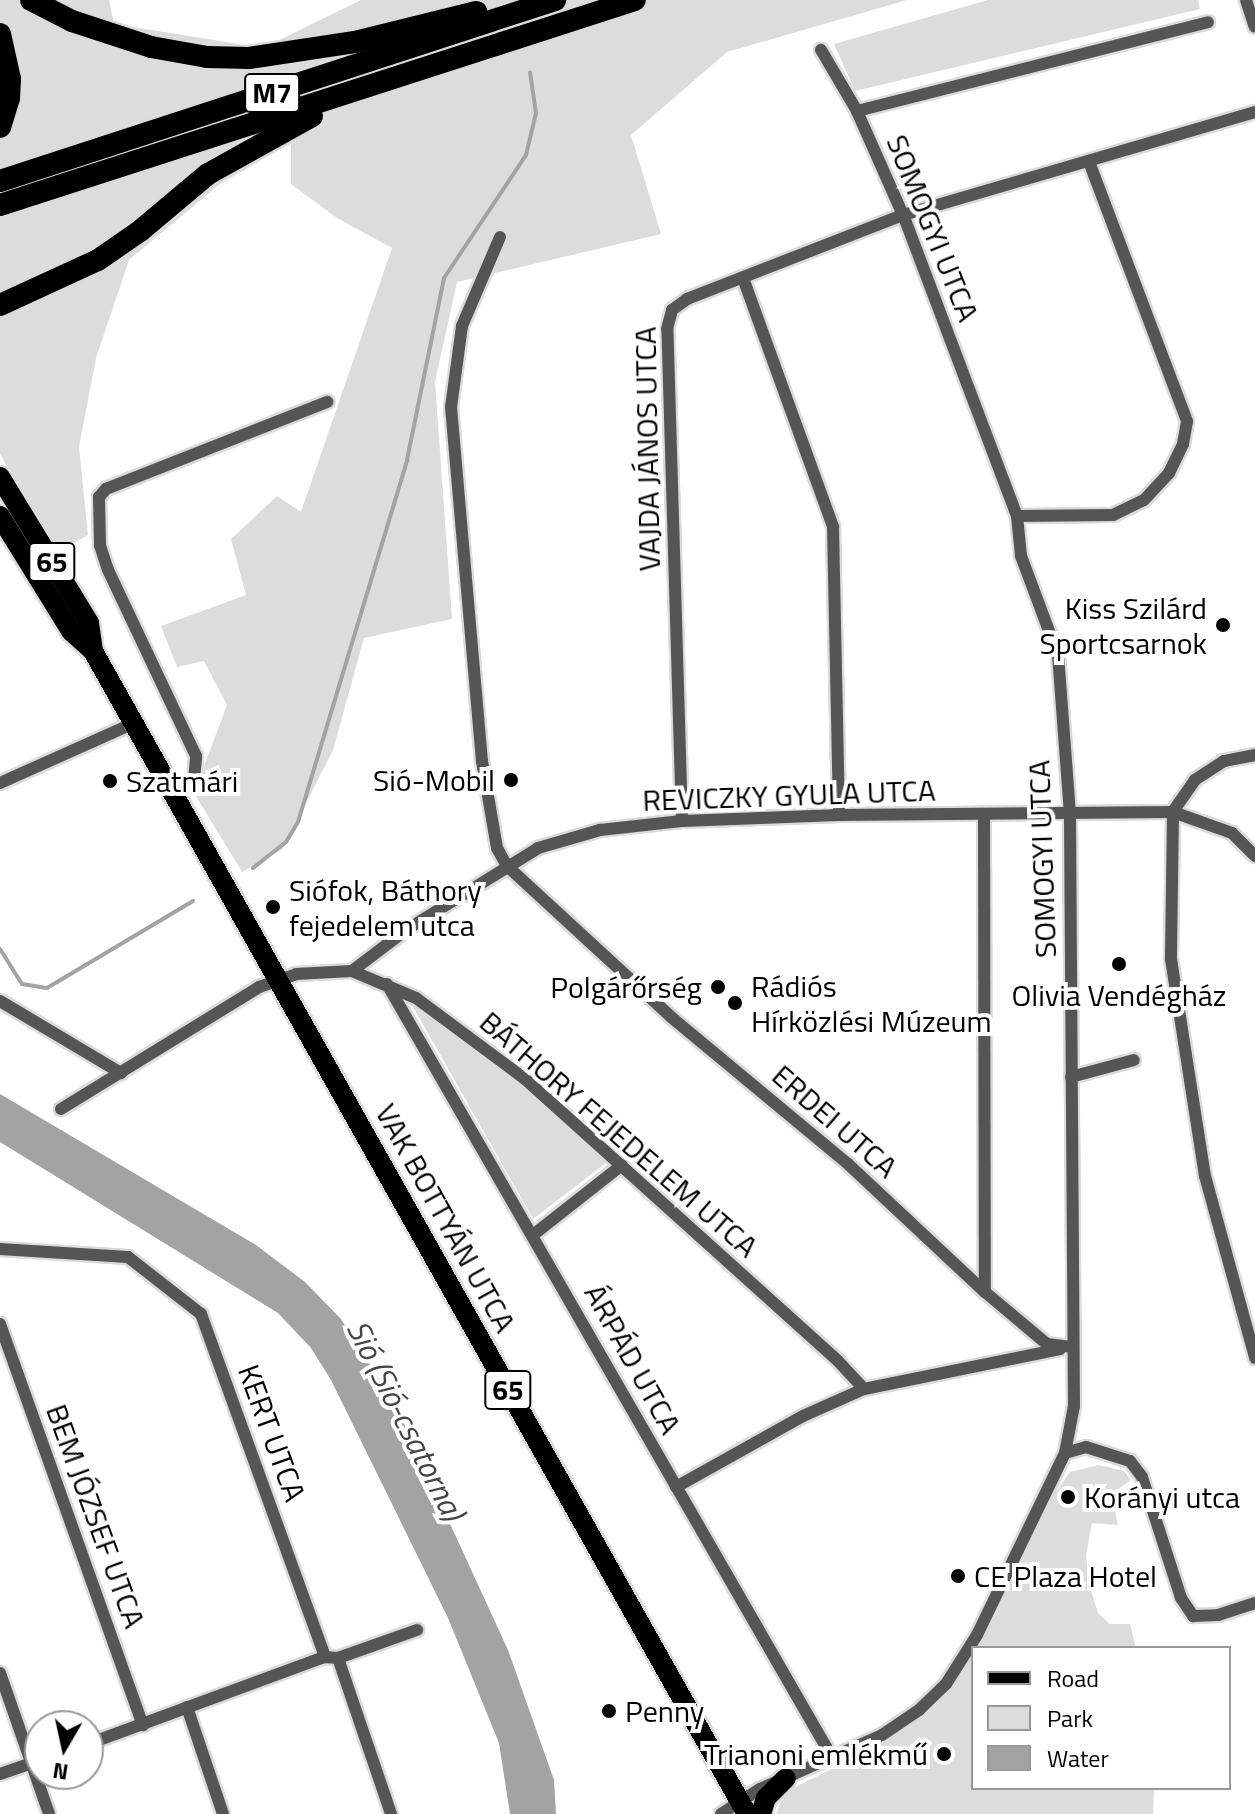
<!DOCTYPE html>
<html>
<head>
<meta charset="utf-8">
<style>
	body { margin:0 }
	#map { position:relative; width:1255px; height:1814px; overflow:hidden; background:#fff; font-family:"Titillium Web",sans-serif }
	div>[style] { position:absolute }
	.green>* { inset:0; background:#dcdcdc }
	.water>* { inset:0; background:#a3a3a3 }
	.stream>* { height:4px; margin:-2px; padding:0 2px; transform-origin:2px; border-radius:2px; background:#a3a3a3 }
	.roads { filter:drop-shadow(2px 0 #dbdbdb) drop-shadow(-2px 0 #dbdbdb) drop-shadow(0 2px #dbdbdb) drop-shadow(0 -2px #dbdbdb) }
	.street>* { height:12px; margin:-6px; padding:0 6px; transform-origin:6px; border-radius:6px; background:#555 }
	.primary>* { height:20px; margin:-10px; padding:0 10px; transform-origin:10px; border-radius:10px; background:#000 }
	.highway>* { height:22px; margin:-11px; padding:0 11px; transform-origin:11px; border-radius:11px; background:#000 }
	.dots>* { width:22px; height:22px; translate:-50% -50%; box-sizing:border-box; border:4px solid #fff; border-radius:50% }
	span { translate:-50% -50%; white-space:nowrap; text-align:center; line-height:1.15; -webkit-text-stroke:8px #fff; paint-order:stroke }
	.shield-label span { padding:2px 6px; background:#fff; border:2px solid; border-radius:6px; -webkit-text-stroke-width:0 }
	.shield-label { font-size:28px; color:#000; font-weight:700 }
	.street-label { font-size:30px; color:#000 }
	.poi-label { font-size:30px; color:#000 }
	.right { translate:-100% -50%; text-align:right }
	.left { translate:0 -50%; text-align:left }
	.water-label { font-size:32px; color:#444; font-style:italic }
	.legend { position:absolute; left:971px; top:1646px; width:260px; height:144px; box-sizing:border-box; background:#fff; border:2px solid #999; margin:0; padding:10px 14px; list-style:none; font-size:24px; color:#000 }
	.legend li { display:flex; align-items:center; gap:16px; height:40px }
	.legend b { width:40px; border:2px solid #999 }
	.north { position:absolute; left:24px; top:1710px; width:80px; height:80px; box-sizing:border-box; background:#fff; border:2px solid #999; border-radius:50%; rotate:189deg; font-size:22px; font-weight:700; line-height:32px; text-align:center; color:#000 }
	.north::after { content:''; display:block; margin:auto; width:28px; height:36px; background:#000; clip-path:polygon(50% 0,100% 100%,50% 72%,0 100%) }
</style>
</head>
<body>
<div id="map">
	<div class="green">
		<i style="clip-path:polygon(0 0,109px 0,114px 24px,263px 48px,361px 0,907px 0,727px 52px,631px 135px,661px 234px,457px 282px,435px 382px,452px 619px,364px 638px,333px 750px,283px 849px,242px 872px,194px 793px,227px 705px,204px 661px,177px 667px,161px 626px,246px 595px,231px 539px,277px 496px,301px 512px,392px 248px,337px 218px,291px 184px,291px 143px,220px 184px,129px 260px,96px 358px,79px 447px,88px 535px,55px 553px,0 454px)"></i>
		<i style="clip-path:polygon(988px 0,1198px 0,1200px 9px,855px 91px,834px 44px)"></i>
		<i style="clip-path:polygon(411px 1003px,520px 1084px,607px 1162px,533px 1219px)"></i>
		<i style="clip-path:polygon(1099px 1465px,1124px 1471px,1131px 1480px,1111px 1494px,1118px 1525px,1092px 1523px,1086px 1555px,1090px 1587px,1098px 1613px,1110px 1624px,1130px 1624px,1136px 1648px,977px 1648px,1050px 1500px,1070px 1472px)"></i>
		<i style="clip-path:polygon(973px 1654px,973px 1788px,1154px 1788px,1153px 1814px,776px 1814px,782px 1798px,795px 1787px,869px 1751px,918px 1719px,960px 1678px)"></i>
	</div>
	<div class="water">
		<i style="clip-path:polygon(0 1094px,256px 1245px,305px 1282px,341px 1319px,395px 1404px,508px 1650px,554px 1780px,556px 1814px,510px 1814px,499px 1743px,448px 1618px,331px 1380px,311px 1348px,278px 1313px,0 1142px)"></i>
	</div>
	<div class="stream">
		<i style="left:253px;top:868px;width:42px;rotate:-38.2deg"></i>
		<i style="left:286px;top:842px;width:23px;rotate:-59deg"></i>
		<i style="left:298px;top:822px;width:378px;rotate:-73.2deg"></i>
		<i style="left:407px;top:460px;width:186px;rotate:-78.5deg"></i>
		<i style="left:444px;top:278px;width:148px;rotate:-56.3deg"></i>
		<i style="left:526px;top:155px;width:43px;rotate:-76.6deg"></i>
		<i style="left:536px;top:113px;width:41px;rotate:-98.3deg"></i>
		<i style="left:0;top:949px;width:41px;rotate:57.8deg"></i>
		<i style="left:22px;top:984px;width:25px;rotate:9deg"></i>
		<i style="left:47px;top:988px;width:170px;rotate:-30.8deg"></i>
	</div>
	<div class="roads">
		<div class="street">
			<i style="left:1246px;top:0;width:28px;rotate:72deg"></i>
			<i style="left:857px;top:111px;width:362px;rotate:-14.2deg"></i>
			<i style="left:500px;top:237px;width:97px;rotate:113.1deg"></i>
			<i style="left:462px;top:326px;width:82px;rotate:97.7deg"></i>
			<i style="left:451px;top:407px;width:355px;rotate:85deg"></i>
			<i style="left:482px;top:761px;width:88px;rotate:80.2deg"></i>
			<i style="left:497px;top:848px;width:21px;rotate:61deg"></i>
			<i style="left:507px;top:866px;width:223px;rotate:42.6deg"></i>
			<i style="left:671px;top:1017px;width:230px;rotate:39.7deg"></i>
			<i style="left:848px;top:1164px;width:187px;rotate:43.1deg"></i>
			<i style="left:985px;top:1292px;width:81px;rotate:40deg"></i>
			<i style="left:1047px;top:1344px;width:26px;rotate:7deg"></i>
			<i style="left:743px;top:278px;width:265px;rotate:70.1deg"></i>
			<i style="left:833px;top:527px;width:288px;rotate:88.8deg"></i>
			<i style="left:1017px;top:516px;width:96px;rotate:-0.6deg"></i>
			<i style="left:1113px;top:515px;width:34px;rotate:-26deg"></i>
			<i style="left:1144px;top:500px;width:37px;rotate:-47deg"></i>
			<i style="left:1169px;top:473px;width:32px;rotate:-64deg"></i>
			<i style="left:1183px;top:444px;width:23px;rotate:-80deg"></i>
			<i style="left:1187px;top:421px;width:278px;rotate:-110.7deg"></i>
			<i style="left:1255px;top:755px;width:32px;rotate:169deg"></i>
			<i style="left:1224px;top:761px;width:35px;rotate:147deg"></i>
			<i style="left:1195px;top:780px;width:39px;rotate:125deg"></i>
			<i style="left:1173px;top:812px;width:147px;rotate:90.8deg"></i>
			<i style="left:1171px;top:959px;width:220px;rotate:81.1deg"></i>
			<i style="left:1205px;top:1176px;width:189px;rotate:74.6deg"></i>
			<i style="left:0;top:783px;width:147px;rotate:-24.1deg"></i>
			<i style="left:175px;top:795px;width:24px;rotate:-36deg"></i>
			<i style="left:194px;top:781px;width:25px;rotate:-85deg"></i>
			<i style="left:196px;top:756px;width:206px;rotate:-115.3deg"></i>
			<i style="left:108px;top:570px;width:26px;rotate:-108deg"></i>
			<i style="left:100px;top:545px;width:48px;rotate:-91.2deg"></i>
			<i style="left:99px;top:497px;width:11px;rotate:-49deg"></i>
			<i style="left:106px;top:489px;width:238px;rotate:-21.5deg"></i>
			<i style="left:984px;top:814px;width:478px;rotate:89.9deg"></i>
			<i style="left:682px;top:821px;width:492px;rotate:-91.7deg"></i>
			<i style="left:667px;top:329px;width:20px;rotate:-75deg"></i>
			<i style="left:672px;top:310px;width:19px;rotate:-36deg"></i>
			<i style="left:687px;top:299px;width:232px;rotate:-21.3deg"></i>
			<i style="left:903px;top:215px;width:367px;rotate:-16.3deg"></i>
			<i style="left:352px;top:971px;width:68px;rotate:-37.2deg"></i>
			<i style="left:406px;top:930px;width:155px;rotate:-31.8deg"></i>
			<i style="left:538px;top:848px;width:65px;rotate:-16.2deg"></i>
			<i style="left:600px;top:830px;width:82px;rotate:-6.3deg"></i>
			<i style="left:682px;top:821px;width:157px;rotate:-2.2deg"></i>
			<i style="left:839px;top:815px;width:334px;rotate:-0.5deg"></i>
			<i style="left:1173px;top:812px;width:63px;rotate:19.6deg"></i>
			<i style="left:1232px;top:833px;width:33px;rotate:45deg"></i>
			<i style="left:387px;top:984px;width:894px;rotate:60.08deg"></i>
			<i style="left:0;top:1001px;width:141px;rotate:30.8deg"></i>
			<i style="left:1071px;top:1077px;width:65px;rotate:-15.1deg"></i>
			<i style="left:61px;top:1109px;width:233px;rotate:-31.6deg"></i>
			<i style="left:259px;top:987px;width:39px;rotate:-19deg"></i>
			<i style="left:296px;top:974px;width:56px;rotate:-3.1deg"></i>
			<i style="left:352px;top:971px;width:69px;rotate:22.9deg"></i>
			<i style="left:416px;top:998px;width:136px;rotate:36.6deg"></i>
			<i style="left:525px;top:1079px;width:421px;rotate:42deg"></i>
			<i style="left:838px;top:1361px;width:38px;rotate:47deg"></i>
			<i style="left:533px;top:1235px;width:113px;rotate:-38.2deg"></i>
			<i style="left:0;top:1249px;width:128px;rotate:3.6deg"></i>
			<i style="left:128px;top:1257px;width:93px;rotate:38deg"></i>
			<i style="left:201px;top:1314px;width:365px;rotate:70.1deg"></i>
			<i style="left:0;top:1324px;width:426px;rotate:70.4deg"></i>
			<i style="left:1065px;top:1453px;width:22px;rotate:-16deg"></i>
			<i style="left:1086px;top:1447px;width:46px;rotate:17.7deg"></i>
			<i style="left:1130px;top:1461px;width:20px;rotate:53deg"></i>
			<i style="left:1142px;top:1477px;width:127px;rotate:72.1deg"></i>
			<i style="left:1181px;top:1598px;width:22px;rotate:56deg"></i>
			<i style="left:1193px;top:1616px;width:25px;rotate:-2deg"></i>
			<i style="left:1218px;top:1615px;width:39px;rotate:-18deg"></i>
			<i style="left:676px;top:1487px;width:145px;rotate:-29.2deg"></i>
			<i style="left:803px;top:1416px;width:67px;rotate:-23.9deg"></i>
			<i style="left:864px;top:1389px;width:200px;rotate:-11.5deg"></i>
			<i style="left:338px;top:1658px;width:165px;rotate:71.2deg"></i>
			<i style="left:0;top:1673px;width:149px;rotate:70.8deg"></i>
			<i style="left:187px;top:1707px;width:113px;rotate:71.4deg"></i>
			<i style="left:88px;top:1744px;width:252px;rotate:-20.2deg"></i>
			<i style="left:325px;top:1657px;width:13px;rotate:4deg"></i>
			<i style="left:338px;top:1658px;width:84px;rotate:-19.5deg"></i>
			<i style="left:0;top:1774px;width:40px;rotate:-18.9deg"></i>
			<i style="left:721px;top:1814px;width:46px;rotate:-32.7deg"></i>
			<i style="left:760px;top:1789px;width:133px;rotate:-23.9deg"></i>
			<i style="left:882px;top:1735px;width:45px;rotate:-34deg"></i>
			<i style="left:919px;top:1710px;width:37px;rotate:-44deg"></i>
			<i style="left:946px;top:1684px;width:58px;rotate:-57.7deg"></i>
			<i style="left:977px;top:1635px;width:202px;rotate:-64.2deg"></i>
			<i style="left:1065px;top:1453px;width:48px;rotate:-79.2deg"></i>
			<i style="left:1074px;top:1406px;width:592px;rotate:-90.39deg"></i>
			<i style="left:1070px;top:814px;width:159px;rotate:-94.3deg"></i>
			<i style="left:1058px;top:655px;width:106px;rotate:-110.5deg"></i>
			<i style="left:1021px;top:556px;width:40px;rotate:-95.7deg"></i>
			<i style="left:1017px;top:516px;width:322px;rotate:-110.7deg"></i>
			<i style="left:903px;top:215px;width:114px;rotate:-113.9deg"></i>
			<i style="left:857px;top:111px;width:71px;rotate:-120.5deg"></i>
		</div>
		<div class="primary">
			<i style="left:0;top:477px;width:171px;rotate:58.6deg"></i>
			<i style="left:89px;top:623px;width:28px;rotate:82deg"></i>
			<i style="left:0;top:516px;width:135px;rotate:58.3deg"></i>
			<i style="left:71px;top:631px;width:30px;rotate:42deg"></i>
			<i style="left:93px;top:651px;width:1334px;rotate:60.65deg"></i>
			<i style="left:761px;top:1814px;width:17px;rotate:-73deg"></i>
			<i style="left:766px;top:1798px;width:28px;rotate:-45deg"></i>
		</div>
		<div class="highway">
			<i style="left:31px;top:0;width:46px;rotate:27.1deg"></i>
			<i style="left:72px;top:21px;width:83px;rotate:18.2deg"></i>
			<i style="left:151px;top:47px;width:57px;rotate:10.1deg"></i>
			<i style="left:207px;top:57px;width:42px;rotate:1.4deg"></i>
			<i style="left:249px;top:58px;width:107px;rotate:-8.6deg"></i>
			<i style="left:355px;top:42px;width:125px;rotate:-13.9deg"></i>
			<i style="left:0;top:34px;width:46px;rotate:77.5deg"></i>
			<i style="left:10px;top:79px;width:19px;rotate:93deg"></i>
			<i style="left:9px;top:98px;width:30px;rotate:107deg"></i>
			<i style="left:0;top:181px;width:584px;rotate:-18.06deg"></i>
			<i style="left:0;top:205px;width:667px;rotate:-17.89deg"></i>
			<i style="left:0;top:305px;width:108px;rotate:-24.7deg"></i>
			<i style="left:98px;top:260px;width:51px;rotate:-34.6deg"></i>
			<i style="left:140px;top:231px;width:89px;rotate:-40deg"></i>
			<i style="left:208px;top:174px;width:119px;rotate:-29.1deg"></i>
		</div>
	</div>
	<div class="dots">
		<i style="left:1223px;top:625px;background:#000"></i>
		<i style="left:511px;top:780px;background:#000"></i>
		<i style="left:110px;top:781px;background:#000"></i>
		<i style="left:273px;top:907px;background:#000"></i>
		<i style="left:1119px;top:964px;background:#000"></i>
		<i style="left:718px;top:987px;background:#000"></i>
		<i style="left:735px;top:1003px;background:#000"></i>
		<i style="left:1068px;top:1497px;background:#000"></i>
		<i style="left:958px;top:1576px;background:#000"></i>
		<i style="left:609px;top:1711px;background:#000"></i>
		<i style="left:944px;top:1754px;background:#000"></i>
	</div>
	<div class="shield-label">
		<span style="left:272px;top:93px">M7</span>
		<span style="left:52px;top:562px">65</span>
		<span style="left:508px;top:1390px">65</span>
	</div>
	<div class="street-label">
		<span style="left:933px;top:228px;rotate:68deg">SOMOGYI UTCA</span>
		<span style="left:647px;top:449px;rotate:-91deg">VAJDA JÁNOS UTCA</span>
		<span style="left:789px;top:795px;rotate:-2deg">REVICZKY GYULA UTCA</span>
		<span style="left:1042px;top:859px;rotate:-92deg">SOMOGYI UTCA</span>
		<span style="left:835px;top:1121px;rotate:41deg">ERDEI UTCA</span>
		<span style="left:619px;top:1134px;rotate:41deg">BÁTHORY FEJEDELEM UTCA</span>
		<span style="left:446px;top:1218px;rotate:61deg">VAK BOTTYÁN UTCA</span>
		<span style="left:633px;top:1359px;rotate:61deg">ÁRPÁD UTCA</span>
		<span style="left:272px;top:1433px;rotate:70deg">KERT UTCA</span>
		<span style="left:96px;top:1516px;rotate:70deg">BEM JÓZSEF UTCA</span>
	</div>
	<div class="poi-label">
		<span class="right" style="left:1207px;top:625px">Kiss Szilárd<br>Sportcsarnok</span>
		<span class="right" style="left:495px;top:780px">Sió-Mobil</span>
		<span class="left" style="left:126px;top:781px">Szatmári</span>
		<span class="left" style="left:289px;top:907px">Siófok, Báthory<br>fejedelem utca</span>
		<span class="left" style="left:751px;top:1003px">Rádiós<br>Hírközlési Múzeum</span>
		<span class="right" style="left:702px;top:987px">Polgárőrség</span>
		<span style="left:1119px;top:995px">Olivia Vendégház</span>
		<span class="left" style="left:1084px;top:1497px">Korányi utca</span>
		<span class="left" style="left:974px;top:1576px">CE Plaza Hotel</span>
		<span class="left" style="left:625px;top:1711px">Penny</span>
		<span class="right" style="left:928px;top:1754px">Trianoni emlékmű</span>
	</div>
	<div class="water-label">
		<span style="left:406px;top:1420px;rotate:63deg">Sió (Sió-csatorna)</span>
	</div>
	<ul class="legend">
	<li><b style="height:10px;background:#000"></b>Road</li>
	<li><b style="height:22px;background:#dcdcdc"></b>Park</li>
	<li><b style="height:22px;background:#a3a3a3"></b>Water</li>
	</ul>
	<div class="north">N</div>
</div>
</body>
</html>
